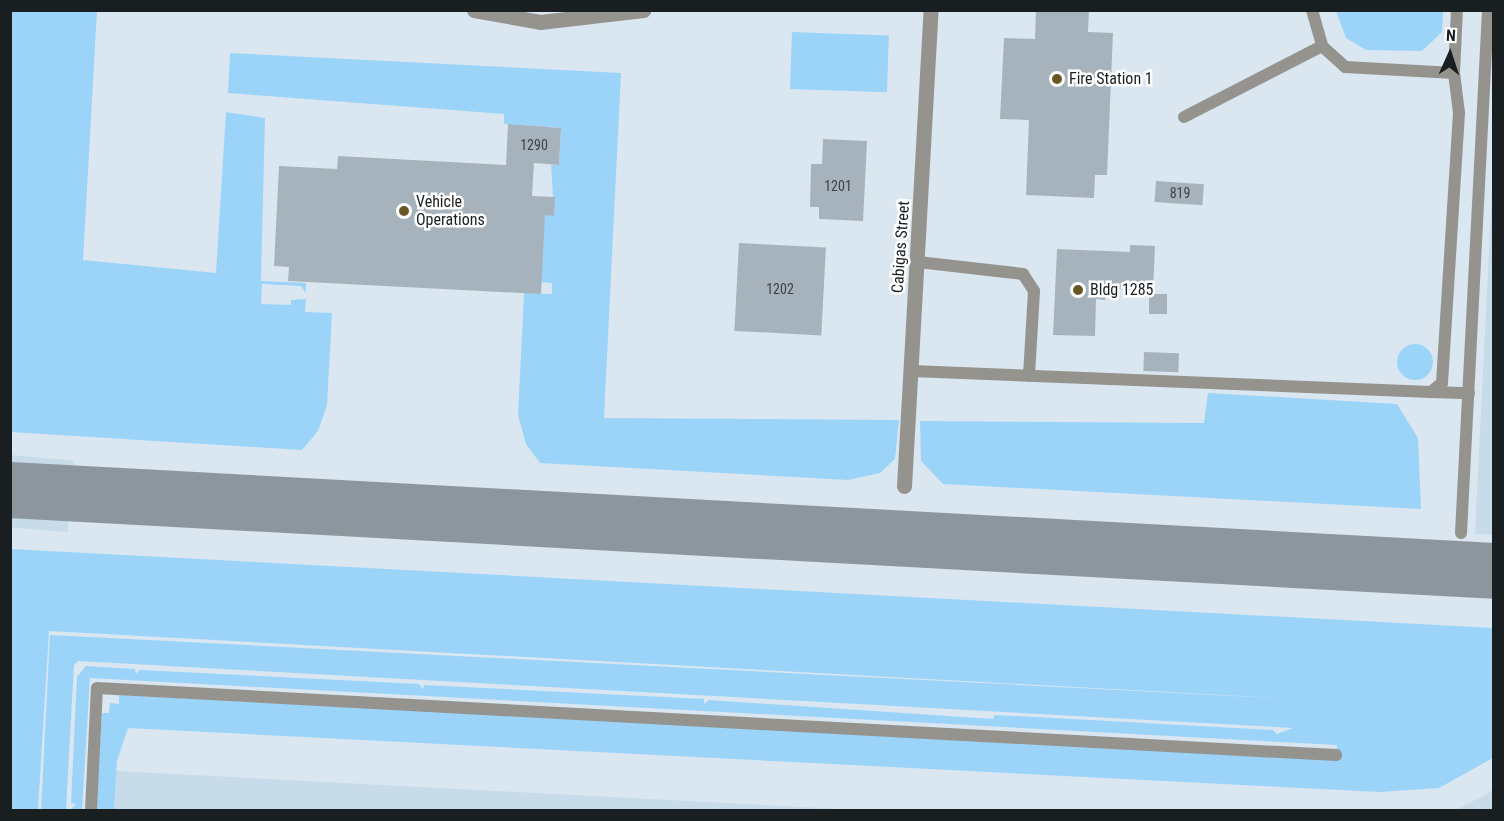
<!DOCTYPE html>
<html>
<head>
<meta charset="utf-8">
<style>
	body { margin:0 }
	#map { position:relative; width:1504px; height:821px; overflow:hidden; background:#dae7f1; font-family:"Roboto Condensed",sans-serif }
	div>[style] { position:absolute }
	.built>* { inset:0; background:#c7dbe9; transform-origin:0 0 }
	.green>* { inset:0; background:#9cd4f9; transform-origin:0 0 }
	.round { border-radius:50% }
	.taxiway>* { height:56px; margin:-28px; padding:0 28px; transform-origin:28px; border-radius:28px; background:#8c969c }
	.building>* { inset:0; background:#a7b3bc; transform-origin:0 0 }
	.lane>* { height:12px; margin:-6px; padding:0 6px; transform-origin:6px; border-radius:6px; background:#95938d }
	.street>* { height:15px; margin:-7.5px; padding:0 7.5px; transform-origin:7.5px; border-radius:7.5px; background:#95938d }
	.dots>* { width:16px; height:16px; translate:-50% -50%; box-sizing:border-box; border:3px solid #fff; border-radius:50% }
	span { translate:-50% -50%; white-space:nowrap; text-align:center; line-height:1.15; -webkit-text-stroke:5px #fff; paint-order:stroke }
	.number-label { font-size:14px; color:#3c4348 }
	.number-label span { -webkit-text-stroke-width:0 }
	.poi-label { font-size:16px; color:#191e21 }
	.left { translate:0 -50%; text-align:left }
	.street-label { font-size:16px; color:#191e21 }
	.frame { position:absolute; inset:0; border:12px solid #191e21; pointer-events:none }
	.north { position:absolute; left:1420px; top:24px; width:60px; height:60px; -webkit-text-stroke:4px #fff; paint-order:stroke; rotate:3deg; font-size:16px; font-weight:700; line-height:24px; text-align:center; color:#191e21 }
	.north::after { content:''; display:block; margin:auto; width:21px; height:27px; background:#191e21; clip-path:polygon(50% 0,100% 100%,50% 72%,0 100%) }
</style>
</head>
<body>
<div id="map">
	<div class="built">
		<i style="clip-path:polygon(1493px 170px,1494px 535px,1493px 535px,1475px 534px)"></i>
		<i style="left:11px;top:455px;width:63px;height:72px;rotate:5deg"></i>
		<i style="clip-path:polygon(116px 771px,859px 810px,114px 810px)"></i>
		<i style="clip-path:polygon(1493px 789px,1493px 810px,1455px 810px,1487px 794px)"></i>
	</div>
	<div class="green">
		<i style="clip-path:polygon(11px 10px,97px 11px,83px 260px,216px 273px,226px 112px,265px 118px,261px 281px,306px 283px,306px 293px,301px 286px,262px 284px,261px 304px,291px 305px,291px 300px,306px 299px,305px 312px,332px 313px,327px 405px,318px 431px,302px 450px,11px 432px)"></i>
		<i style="clip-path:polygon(1336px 11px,1443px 11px,1442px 32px,1422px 51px,1366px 50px,1346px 38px)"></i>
		<i style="left:792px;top:32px;width:97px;height:57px;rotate:2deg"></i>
		<i style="clip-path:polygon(230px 53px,621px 73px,604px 418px,899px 420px,895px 459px,880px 473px,848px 480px,540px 463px,526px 444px,518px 415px,524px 293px,552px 294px,552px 283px,528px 281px,535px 215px,554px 215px,551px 165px,559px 165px,561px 128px,504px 124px,504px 114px,228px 93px)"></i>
		<i class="round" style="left:1397px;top:344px;width:36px;height:36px"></i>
		<i style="clip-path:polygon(1208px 393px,1397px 404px,1418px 438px,1421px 509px,943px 484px,921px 461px,920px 421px,1204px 423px)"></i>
		<i style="clip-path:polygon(11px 549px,1493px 628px,1493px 758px,1439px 788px,1380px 792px,128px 728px,117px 761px,114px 810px,96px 810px,102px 713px,109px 713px,110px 703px,119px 704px,119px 695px,1336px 759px,1337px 745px,90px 678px,82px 810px,70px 810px,76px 804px,71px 803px,77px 677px,86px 666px,135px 669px,136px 674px,140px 670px,419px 684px,423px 689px,424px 685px,704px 699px,704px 704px,709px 700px,993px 719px,995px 715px,1091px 720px,1273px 730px,1277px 734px,1293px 728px,78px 661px,74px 665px,66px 810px,41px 810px,50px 635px,1293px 699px,49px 631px,38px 810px,11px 810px)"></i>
	</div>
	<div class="taxiway">
		<i style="left:10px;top:490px;width:1486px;rotate:3.12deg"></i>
	</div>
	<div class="building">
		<i style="clip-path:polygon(1036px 10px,1089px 10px,1088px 32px,1113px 33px,1107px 175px,1095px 175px,1094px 198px,1026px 195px,1029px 120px,1000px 119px,1004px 38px,1035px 39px)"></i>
		<i style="clip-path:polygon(508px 124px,561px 128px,559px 165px,534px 163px,532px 196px,555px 197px,554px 216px,545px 215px,541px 294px,288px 281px,289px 267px,274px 266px,279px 166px,337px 169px,338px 156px,506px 165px)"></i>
		<i style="clip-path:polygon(823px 139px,867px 141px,863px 221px,819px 219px,819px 207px,810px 207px,811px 164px,822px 164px)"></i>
		<i style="left:1156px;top:181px;width:48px;height:21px;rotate:4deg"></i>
		<i style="left:739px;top:243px;width:87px;height:88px;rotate:3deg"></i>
		<i style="clip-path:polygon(1130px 245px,1155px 246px,1153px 291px,1105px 289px,1105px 300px,1096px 299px,1095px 336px,1053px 335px,1057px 249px,1130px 252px)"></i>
		<i style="left:1149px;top:294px;width:18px;height:20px"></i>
		<i style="left:1144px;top:352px;width:35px;height:19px;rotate:2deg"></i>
	</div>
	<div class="lane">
		<i style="left:1312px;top:10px;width:37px;rotate:74deg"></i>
		<i style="left:1322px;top:46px;width:31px;rotate:42deg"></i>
		<i style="left:1345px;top:67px;width:109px;rotate:3.2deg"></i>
		<i style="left:1454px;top:73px;width:63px;rotate:-87.3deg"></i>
		<i style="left:1184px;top:117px;width:155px;rotate:-27.2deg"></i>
		<i style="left:918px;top:262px;width:106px;rotate:6.5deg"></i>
		<i style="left:1023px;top:274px;width:20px;rotate:57deg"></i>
		<i style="left:1034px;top:291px;width:85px;rotate:93.4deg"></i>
		<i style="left:912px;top:371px;width:519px;rotate:2.32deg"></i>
		<i style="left:1431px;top:392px;width:14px;rotate:-39deg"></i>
		<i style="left:1442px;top:383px;width:271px;rotate:-86.4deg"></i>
		<i style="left:1459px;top:113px;width:40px;rotate:-97.1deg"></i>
		<i style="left:1431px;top:392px;width:38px;rotate:2deg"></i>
		<i style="left:1461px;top:533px;width:524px;rotate:-87.04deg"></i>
		<i style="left:91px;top:810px;width:122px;rotate:-87.2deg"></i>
		<i style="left:97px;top:688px;width:1241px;rotate:3.1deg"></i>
	</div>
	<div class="street">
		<i style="left:474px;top:10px;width:67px;rotate:10.3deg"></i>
		<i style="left:540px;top:22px;width:104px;rotate:-6.6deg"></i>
		<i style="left:904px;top:486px;width:477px;rotate:-86.8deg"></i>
	</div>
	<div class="dots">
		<i style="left:1057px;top:79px;background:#685724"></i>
		<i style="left:404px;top:211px;background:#685724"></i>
		<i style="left:1078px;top:290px;background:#685724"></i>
	</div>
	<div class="number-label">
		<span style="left:534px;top:145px">1290</span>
		<span style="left:838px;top:186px">1201</span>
		<span style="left:1180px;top:193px">819</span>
		<span style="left:780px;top:289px">1202</span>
	</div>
	<div class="poi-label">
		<span class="left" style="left:1069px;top:79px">Fire Station 1</span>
		<span class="left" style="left:416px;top:211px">Vehicle<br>Operations</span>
		<span class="left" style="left:1090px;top:290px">Bldg 1285</span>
	</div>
	<div class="street-label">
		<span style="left:901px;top:247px;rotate:-86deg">Cabigas Street</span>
	</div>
	<div class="frame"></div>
	<div class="north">N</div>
</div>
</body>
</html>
